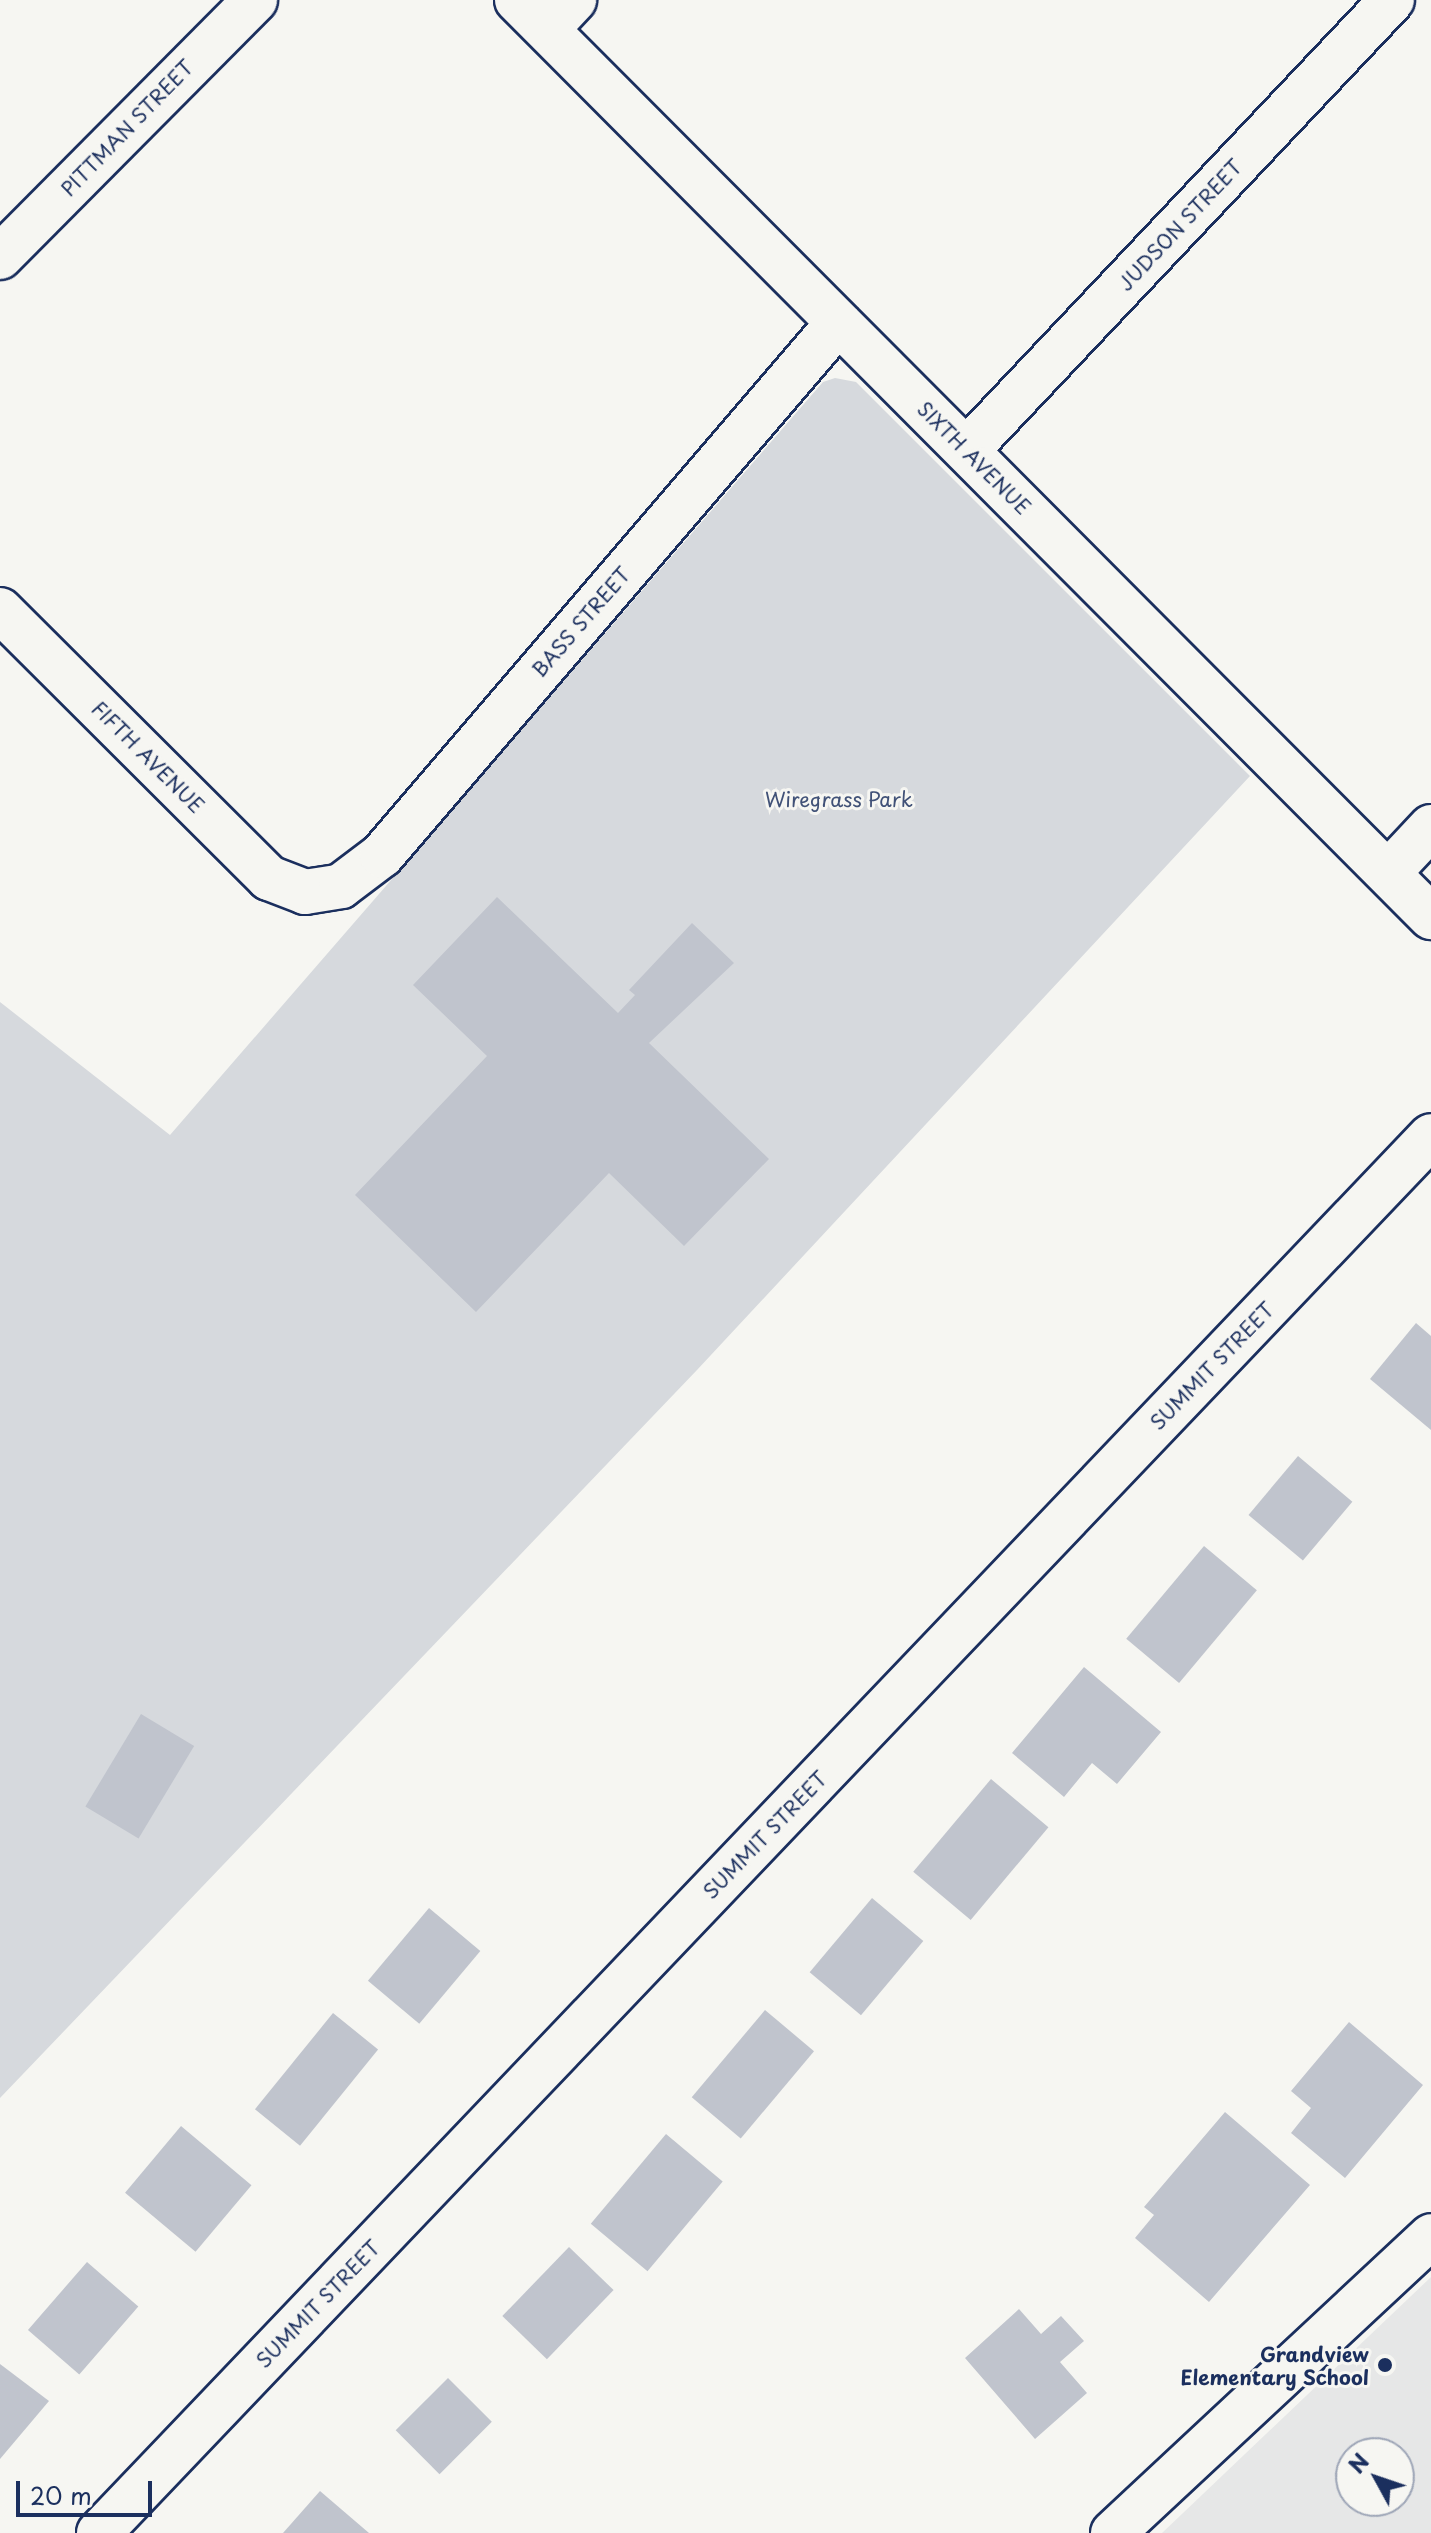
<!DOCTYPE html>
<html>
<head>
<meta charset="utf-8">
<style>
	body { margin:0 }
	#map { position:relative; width:1431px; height:2533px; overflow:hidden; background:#f6f6f2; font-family:"Playpen Sans",sans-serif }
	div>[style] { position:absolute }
	.built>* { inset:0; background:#e6e7e7 }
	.green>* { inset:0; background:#d6d9dd }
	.building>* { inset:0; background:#c0c4cd; transform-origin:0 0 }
	.roads { filter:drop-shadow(2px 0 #1b2f5e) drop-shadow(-2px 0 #1b2f5e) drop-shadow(0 2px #1b2f5e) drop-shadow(0 -2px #1b2f5e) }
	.street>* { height:44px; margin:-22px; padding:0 22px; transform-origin:22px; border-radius:22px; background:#f6f6f2 }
	.secondary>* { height:44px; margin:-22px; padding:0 22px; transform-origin:22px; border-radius:22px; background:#f6f6f2 }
	.dots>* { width:22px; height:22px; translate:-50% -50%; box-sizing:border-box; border:4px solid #f6f6f2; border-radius:50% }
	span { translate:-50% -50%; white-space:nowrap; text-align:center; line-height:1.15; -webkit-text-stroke:6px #f6f6f2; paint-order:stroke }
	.street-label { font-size:20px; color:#1b2f5e }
	.park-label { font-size:20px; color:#405177 }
	.poi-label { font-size:20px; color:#1b2f5e; font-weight:700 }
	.right { translate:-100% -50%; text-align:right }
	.north { position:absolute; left:1335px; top:2437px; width:80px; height:80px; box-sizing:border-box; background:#f6f6f2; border:2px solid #9ea6b7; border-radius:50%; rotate:310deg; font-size:22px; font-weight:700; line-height:32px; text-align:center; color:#1b2f5e }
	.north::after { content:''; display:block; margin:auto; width:28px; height:36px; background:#1b2f5e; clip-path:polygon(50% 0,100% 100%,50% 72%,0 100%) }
	.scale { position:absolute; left:16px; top:2481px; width:136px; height:36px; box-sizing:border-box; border:4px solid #1b2f5e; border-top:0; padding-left:10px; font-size:24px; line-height:28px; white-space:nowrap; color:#1b2f5e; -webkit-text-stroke:6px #f6f6f2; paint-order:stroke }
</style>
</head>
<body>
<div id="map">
	<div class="built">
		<i style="clip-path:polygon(evenodd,1431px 2277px,1431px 2533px,1162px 2533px,1431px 2277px,1351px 2453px,1399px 2453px,1399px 2501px,1351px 2501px,1351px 2453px)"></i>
	</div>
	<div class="green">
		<i style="clip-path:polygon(835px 378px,856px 382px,1250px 776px,697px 1370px,0 2098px,0 1002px,170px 1135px,823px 382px)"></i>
	</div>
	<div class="building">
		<i style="clip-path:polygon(497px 897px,618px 1013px,635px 995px,629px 990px,692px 923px,734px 963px,649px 1043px,769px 1159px,684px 1246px,609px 1173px,476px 1312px,355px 1195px,487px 1056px,413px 985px)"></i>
		<i style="clip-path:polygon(1416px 1323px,1431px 1336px,1431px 1430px,1370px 1379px)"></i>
		<i style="left:1298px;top:1456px;width:71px;height:77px;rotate:40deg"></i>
		<i style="left:1204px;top:1546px;width:69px;height:121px;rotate:40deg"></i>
		<i style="clip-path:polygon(1084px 1667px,1161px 1732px,1117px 1784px,1092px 1763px,1064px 1797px,1012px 1753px)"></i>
		<i style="left:141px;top:1714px;width:62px;height:108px;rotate:31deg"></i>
		<i style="left:991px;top:1779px;width:75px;height:121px;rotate:40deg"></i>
		<i style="left:872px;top:1898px;width:67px;height:97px;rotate:40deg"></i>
		<i style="left:429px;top:1908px;width:67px;height:95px;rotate:40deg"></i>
		<i style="left:765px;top:2010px;width:64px;height:114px;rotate:40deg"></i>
		<i style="left:333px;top:2013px;width:58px;height:124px;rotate:39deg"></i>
		<i style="clip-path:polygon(1349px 2022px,1423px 2085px,1345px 2178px,1291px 2133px,1311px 2108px,1291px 2091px)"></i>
		<i style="clip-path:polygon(1225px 2112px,1310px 2185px,1209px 2302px,1135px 2238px,1154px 2215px,1144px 2207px)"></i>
		<i style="left:181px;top:2126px;width:92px;height:87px;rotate:40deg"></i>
		<i style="left:666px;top:2134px;width:74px;height:117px;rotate:40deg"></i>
		<i style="left:569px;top:2247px;width:62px;height:96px;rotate:44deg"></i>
		<i style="left:87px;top:2262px;width:68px;height:90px;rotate:41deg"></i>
		<i style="clip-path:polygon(1019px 2309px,1041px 2334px,1061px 2316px,1084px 2341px,1060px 2362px,1087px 2393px,1035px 2439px,965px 2358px)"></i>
		<i style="clip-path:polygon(0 2364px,49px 2401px,0 2459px)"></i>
		<i style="left:448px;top:2378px;width:62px;height:74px;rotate:45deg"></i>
		<i style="clip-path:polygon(320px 2491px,369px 2533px,283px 2533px)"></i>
	</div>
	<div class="roads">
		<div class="street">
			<i style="left:547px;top:29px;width:40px;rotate:-47deg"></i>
			<i style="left:0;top:257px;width:362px;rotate:-45.2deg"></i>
			<i style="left:967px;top:450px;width:619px;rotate:-46.64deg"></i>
			<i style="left:0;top:610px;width:380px;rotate:44.9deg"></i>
			<i style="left:269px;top:878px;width:39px;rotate:21deg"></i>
			<i style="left:305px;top:892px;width:36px;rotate:-9deg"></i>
			<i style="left:341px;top:886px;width:51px;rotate:-37.1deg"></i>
			<i style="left:382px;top:855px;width:701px;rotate:-49.4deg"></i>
			<i style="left:1388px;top:873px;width:63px;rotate:-46.9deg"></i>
			<i style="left:99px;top:2533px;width:1930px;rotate:-46.36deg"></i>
			<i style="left:1113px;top:2533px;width:435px;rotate:-43deg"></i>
		</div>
		<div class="secondary">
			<i style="left:517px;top:0;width:1295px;rotate:45.09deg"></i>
		</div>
	</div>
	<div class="dots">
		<i style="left:1385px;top:2365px;background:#1b2f5e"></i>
	</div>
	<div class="street-label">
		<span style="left:127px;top:128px;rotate:-46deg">PITTMAN STREET</span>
		<span style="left:1180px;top:225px;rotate:-47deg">JUDSON STREET</span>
		<span style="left:974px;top:458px;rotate:45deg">SIXTH AVENUE</span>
		<span style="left:581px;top:622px;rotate:-49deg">BASS STREET</span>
		<span style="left:148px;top:757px;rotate:45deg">FIFTH AVENUE</span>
		<span style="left:1212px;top:1366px;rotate:-46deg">SUMMIT STREET</span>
		<span style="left:765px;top:1835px;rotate:-46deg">SUMMIT STREET</span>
		<span style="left:318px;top:2304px;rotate:-46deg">SUMMIT STREET</span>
	</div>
	<div class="park-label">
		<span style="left:839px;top:799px">Wiregrass Park</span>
	</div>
	<div class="poi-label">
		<span class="right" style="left:1369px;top:2366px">Grandview<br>Elementary School</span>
	</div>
	<div class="north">N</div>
	<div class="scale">20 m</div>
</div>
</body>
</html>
